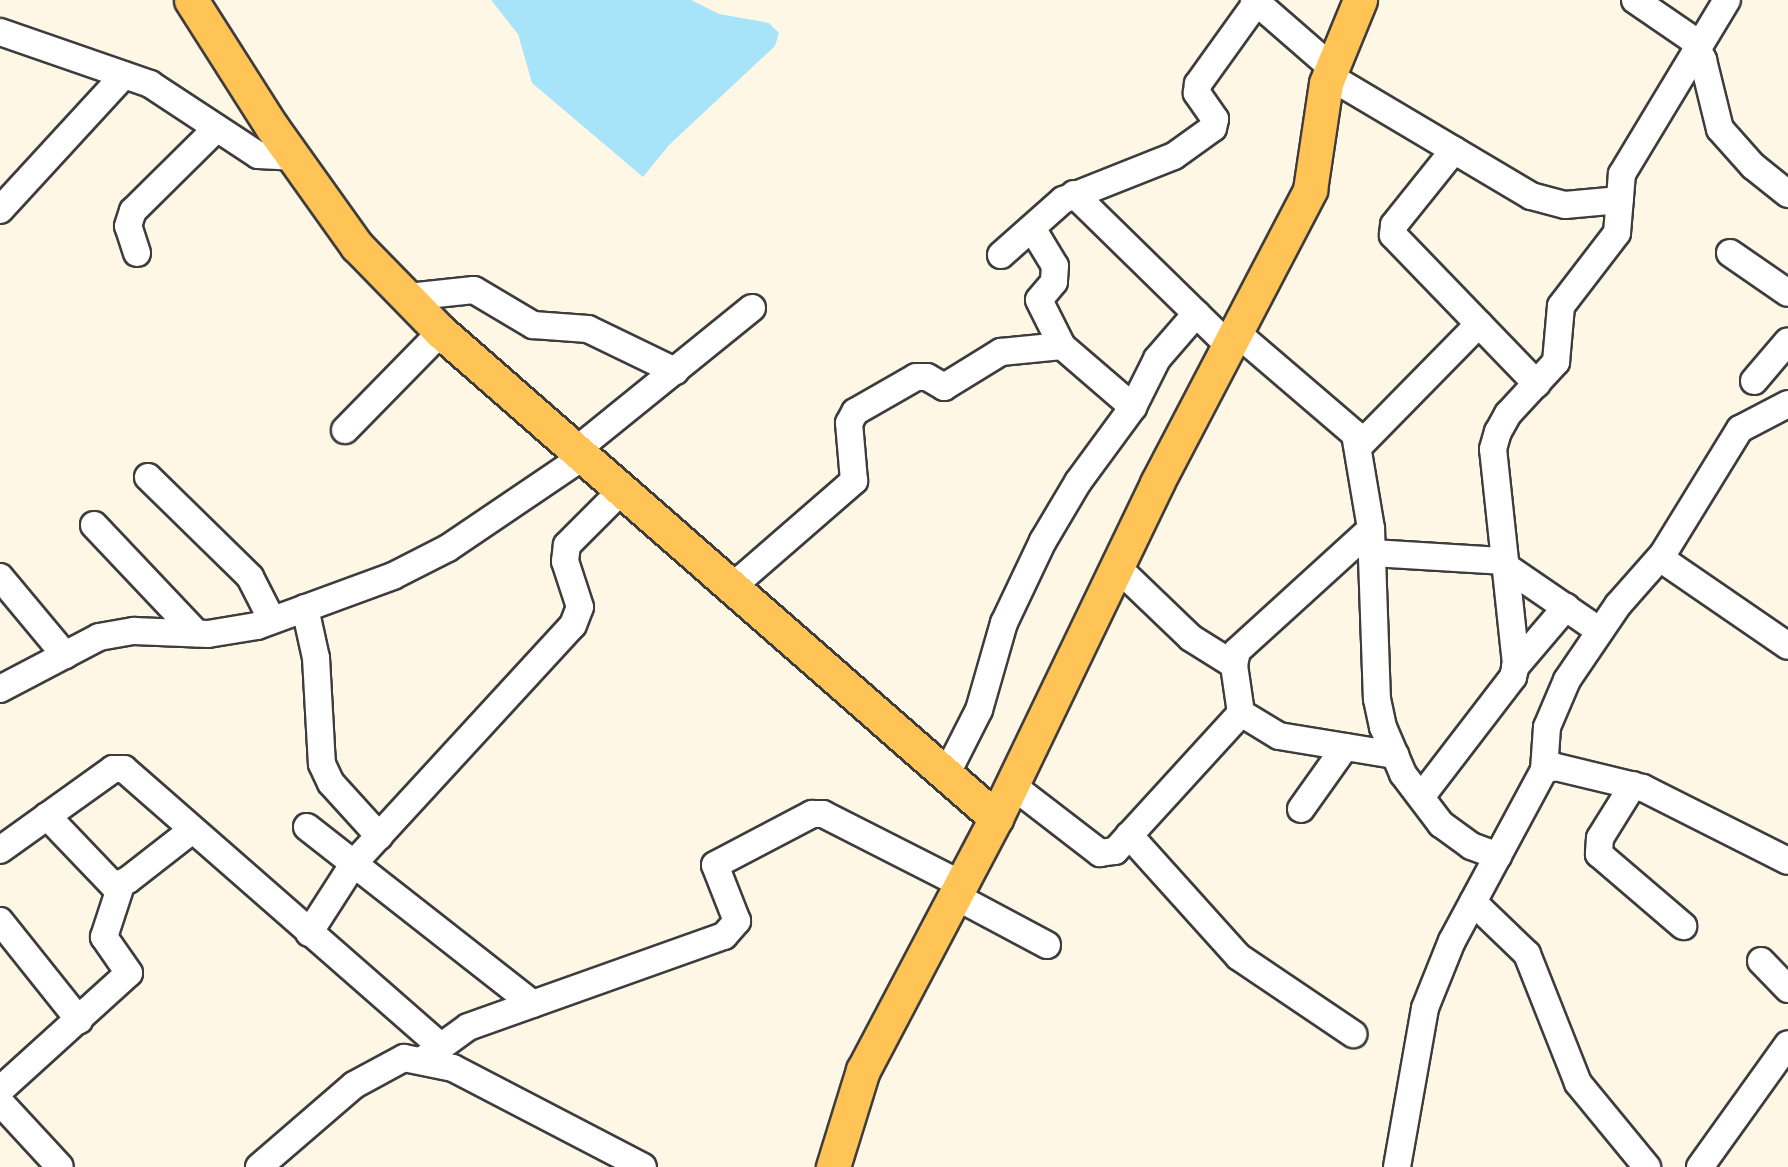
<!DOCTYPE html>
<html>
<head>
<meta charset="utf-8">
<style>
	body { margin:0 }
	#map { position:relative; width:1788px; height:1167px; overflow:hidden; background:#fff7e6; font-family:"Roboto Serif",serif }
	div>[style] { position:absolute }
	.water>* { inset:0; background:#a7e4fa }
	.roads { filter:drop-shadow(2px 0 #3d3d3d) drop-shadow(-2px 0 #3d3d3d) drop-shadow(0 2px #3d3d3d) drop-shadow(0 -2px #3d3d3d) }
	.minor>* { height:26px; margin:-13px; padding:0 13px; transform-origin:13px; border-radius:13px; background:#fff }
	.major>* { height:33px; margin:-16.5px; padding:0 16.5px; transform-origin:16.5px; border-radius:16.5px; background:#ffc356 }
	span { translate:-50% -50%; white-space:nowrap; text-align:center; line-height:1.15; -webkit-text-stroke:7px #fff; paint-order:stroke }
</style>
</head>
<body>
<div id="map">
	<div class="water">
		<i style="clip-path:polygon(491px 0,691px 0,719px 14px,769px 23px,779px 33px,775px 46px,669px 145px,643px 177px,532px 83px,518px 34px)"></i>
	</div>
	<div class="roads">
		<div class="minor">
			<i style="left:1254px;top:0;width:102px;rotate:41deg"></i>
			<i style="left:1635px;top:0;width:69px;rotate:34.4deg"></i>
			<i style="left:1692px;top:39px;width:24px;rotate:62deg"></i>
			<i style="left:1703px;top:60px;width:71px;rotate:76.2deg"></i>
			<i style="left:1720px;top:129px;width:50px;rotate:48.3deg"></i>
			<i style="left:1753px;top:166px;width:45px;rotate:38.7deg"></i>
			<i style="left:0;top:32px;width:159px;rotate:19.1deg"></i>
			<i style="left:150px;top:84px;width:129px;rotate:33.3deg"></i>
			<i style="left:258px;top:155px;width:35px;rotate:3deg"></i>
			<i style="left:1329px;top:76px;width:235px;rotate:30.7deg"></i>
			<i style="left:1531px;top:196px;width:35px;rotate:15deg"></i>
			<i style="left:1565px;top:205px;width:55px;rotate:-5.2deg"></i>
			<i style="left:1454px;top:150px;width:96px;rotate:128.7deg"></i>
			<i style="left:1394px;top:225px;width:10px;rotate:96deg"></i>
			<i style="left:1393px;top:235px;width:207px;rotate:46deg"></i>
			<i style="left:1074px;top:194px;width:217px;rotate:44.4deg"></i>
			<i style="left:0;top:210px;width:183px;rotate:-47.4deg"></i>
			<i style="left:1032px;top:228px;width:44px;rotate:58.8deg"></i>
			<i style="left:1055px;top:266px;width:16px;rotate:94deg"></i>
			<i style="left:1054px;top:282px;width:23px;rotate:130deg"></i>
			<i style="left:1039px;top:300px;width:51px;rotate:63.4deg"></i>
			<i style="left:137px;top:253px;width:28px;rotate:-108deg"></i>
			<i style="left:128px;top:226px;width:16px;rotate:-72deg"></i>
			<i style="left:133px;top:211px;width:117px;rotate:-44.7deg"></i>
			<i style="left:1730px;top:253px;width:70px;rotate:34.6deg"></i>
			<i style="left:1001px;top:255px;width:83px;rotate:-41.6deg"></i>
			<i style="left:1063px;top:200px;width:119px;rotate:-21.6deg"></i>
			<i style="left:1174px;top:156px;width:48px;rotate:-35.7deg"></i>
			<i style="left:1213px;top:128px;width:9px;rotate:-77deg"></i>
			<i style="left:1215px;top:119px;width:32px;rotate:-125deg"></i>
			<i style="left:1197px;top:93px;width:9px;rotate:-84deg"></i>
			<i style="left:1198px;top:84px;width:101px;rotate:-54.3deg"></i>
			<i style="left:408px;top:297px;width:66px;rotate:-6.1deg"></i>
			<i style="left:474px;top:290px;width:69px;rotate:30.7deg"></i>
			<i style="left:533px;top:325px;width:55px;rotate:4.2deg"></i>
			<i style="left:588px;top:329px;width:97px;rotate:25.8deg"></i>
			<i style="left:1237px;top:333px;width:155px;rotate:40.6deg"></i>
			<i style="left:1355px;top:434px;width:96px;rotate:80.4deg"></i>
			<i style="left:1371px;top:529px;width:170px;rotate:88deg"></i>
			<i style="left:1377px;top:699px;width:29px;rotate:78deg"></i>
			<i style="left:1383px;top:727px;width:51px;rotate:66.9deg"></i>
			<i style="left:1403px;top:774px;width:63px;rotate:52.8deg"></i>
			<i style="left:1441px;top:824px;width:37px;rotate:36deg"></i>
			<i style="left:1471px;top:846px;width:29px;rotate:20deg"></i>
			<i style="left:1754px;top:381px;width:52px;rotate:-49.6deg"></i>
			<i style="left:345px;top:430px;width:137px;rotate:-45.6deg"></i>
			<i style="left:1359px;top:446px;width:171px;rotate:-45.5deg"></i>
			<i style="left:574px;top:452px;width:229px;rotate:-39deg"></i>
			<i style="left:148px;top:477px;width:143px;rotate:44.4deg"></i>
			<i style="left:250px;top:577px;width:48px;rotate:62.9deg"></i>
			<i style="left:94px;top:525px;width:149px;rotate:46.6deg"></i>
			<i style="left:1373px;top:553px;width:132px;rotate:3.5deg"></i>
			<i style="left:1660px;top:558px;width:155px;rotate:34.5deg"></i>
			<i style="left:1505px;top:566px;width:115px;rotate:34.4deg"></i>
			<i style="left:1118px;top:568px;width:101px;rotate:43.8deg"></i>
			<i style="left:1191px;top:638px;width:51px;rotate:32.1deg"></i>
			<i style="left:0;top:577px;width:102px;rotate:50.2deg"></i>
			<i style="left:732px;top:587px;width:162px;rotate:-41deg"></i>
			<i style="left:854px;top:481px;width:58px;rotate:-94.9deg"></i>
			<i style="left:849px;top:423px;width:13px;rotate:-61deg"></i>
			<i style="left:855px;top:412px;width:70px;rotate:-29.8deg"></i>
			<i style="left:916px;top:377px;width:11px"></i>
			<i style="left:927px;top:377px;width:20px;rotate:30deg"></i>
			<i style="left:944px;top:387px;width:67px;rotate:-31.6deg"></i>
			<i style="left:1001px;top:352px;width:61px;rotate:-5.6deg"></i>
			<i style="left:1062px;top:346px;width:94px;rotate:40.7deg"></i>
			<i style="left:305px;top:608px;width:51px;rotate:77.6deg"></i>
			<i style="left:316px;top:658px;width:106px;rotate:86.8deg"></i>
			<i style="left:322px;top:764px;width:21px;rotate:65deg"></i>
			<i style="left:331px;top:783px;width:72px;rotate:47.8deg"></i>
			<i style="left:1515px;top:667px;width:79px;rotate:-49.6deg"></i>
			<i style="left:0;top:689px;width:112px;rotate:-27.7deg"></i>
			<i style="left:99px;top:637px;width:36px;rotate:-10deg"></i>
			<i style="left:134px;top:631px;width:74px;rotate:2.3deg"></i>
			<i style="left:208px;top:634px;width:50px;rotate:-9.3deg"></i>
			<i style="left:257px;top:626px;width:145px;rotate:-20.2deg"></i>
			<i style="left:393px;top:576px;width:62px;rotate:-27deg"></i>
			<i style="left:448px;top:548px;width:161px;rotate:-34.1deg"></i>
			<i style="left:1241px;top:713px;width:44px;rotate:31.2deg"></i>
			<i style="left:1279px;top:736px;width:118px;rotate:9.3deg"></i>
			<i style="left:1544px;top:770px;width:43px;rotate:-86deg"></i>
			<i style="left:1547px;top:727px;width:51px;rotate:-66.9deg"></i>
			<i style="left:1567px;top:680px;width:91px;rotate:-55.8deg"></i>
			<i style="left:1618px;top:605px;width:68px;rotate:-48.6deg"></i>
			<i style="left:1663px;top:554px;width:147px;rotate:-58.4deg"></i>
			<i style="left:1740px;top:429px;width:54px;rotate:-27.5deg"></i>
			<i style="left:947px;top:773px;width:71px;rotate:-63.1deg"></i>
			<i style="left:979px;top:710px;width:91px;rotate:-74deg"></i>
			<i style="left:1004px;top:623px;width:91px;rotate:-64.6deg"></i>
			<i style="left:1043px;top:541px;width:69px;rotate:-59.3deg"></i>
			<i style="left:1078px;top:482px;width:93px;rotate:-53.7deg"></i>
			<i style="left:1133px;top:407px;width:54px;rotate:-63.4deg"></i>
			<i style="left:1157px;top:359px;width:60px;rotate:-49.1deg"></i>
			<i style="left:1633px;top:785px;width:62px;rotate:121.9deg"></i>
			<i style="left:1600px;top:838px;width:16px;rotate:94deg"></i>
			<i style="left:1599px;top:854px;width:111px;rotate:40.6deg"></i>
			<i style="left:1013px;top:786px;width:110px;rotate:37.6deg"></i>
			<i style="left:1100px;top:853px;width:15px;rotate:-8deg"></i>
			<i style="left:1115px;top:851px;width:187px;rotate:-47.6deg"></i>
			<i style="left:1241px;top:713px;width:49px;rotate:-98.3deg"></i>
			<i style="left:1234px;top:665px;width:14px;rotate:-78deg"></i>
			<i style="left:1237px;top:651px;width:181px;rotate:-42.3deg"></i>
			<i style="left:1421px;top:797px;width:151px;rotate:-52.5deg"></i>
			<i style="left:1513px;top:677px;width:13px;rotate:-77deg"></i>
			<i style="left:1516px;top:664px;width:216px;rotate:-96.1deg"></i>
			<i style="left:1493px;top:449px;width:18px;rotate:-74deg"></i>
			<i style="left:1498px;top:432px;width:21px;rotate:-61deg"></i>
			<i style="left:1508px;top:414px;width:71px;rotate:-47.3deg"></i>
			<i style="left:1556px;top:362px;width:56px;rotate:-84.9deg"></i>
			<i style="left:1561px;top:306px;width:92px;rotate:-52.5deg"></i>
			<i style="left:1617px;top:233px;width:59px;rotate:-85.2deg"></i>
			<i style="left:1622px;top:174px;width:203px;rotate:-58.9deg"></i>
			<i style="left:1301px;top:809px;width:76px;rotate:-54.6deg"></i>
			<i style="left:47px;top:816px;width:97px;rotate:46.3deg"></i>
			<i style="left:114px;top:886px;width:15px;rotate:-23deg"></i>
			<i style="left:128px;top:880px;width:81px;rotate:-38deg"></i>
			<i style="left:307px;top:827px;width:287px;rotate:38.1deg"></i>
			<i style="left:1129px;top:835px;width:164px;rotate:48deg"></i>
			<i style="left:1239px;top:957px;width:138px;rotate:34deg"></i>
			<i style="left:0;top:850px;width:139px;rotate:-35.6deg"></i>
			<i style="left:113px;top:769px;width:11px"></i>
			<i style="left:124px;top:769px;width:419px;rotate:41.2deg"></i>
			<i style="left:957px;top:897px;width:102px;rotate:28.1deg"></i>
			<i style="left:1473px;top:902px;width:75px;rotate:43.9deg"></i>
			<i style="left:1527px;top:954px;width:139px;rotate:68.4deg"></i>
			<i style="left:1578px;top:1083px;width:109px;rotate:50.6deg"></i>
			<i style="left:0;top:921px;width:127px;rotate:51.4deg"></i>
			<i style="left:309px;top:933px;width:83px;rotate:-57.3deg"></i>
			<i style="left:354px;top:863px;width:323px;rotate:-47.4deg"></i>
			<i style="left:573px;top:625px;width:19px;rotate:-69deg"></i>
			<i style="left:580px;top:607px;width:48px;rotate:-108.1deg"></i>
			<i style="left:565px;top:561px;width:16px;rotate:-83deg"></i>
			<i style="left:567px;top:545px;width:75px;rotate:-45deg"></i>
			<i style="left:1761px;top:961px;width:39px;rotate:46deg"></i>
			<i style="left:424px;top:1059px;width:54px;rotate:-36deg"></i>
			<i style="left:468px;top:1027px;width:272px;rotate:-19.6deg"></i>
			<i style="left:724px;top:936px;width:20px;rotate:-49deg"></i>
			<i style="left:737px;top:921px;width:60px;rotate:-111.4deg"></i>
			<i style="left:715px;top:865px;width:110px;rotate:-27.7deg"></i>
			<i style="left:812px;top:814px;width:11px"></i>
			<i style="left:823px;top:814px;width:157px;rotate:26.9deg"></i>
			<i style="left:0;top:1090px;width:174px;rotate:-42.2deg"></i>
			<i style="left:129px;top:973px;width:44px;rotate:-124.8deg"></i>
			<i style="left:104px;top:937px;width:55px;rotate:-71.9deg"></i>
			<i style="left:0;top:1102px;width:88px;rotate:47.3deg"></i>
			<i style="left:259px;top:1167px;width:125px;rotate:-40.8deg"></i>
			<i style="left:354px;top:1085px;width:57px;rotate:-28.4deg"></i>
			<i style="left:404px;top:1058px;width:50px;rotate:11.5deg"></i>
			<i style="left:453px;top:1068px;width:214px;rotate:27.5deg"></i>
			<i style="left:1397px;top:1167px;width:161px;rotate:-80deg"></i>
			<i style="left:1425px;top:1008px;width:72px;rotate:-68.1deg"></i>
			<i style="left:1452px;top:941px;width:194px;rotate:-61.7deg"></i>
			<i style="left:1544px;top:770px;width:12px;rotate:-14deg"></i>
			<i style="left:1556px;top:767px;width:89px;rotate:13.6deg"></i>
			<i style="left:1643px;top:788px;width:162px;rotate:26.7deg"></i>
			<i style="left:1700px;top:1167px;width:151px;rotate:-54.4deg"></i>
		</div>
		<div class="major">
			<i style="left:191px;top:0;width:151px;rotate:57.5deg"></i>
			<i style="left:272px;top:127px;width:146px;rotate:54.5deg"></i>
			<i style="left:357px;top:246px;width:120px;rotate:45.7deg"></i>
			<i style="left:441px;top:332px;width:738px;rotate:41.21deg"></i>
			<i style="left:996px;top:818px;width:285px;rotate:117.8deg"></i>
			<i style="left:863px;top:1070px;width:102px;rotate:107.2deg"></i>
			<i style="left:996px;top:818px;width:372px;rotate:-64.3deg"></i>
			<i style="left:1157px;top:483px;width:331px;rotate:-62.4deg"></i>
			<i style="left:1310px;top:190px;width:108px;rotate:-81.5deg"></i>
			<i style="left:1326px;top:83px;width:90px;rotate:-67.7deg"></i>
		</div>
	</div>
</div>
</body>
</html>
